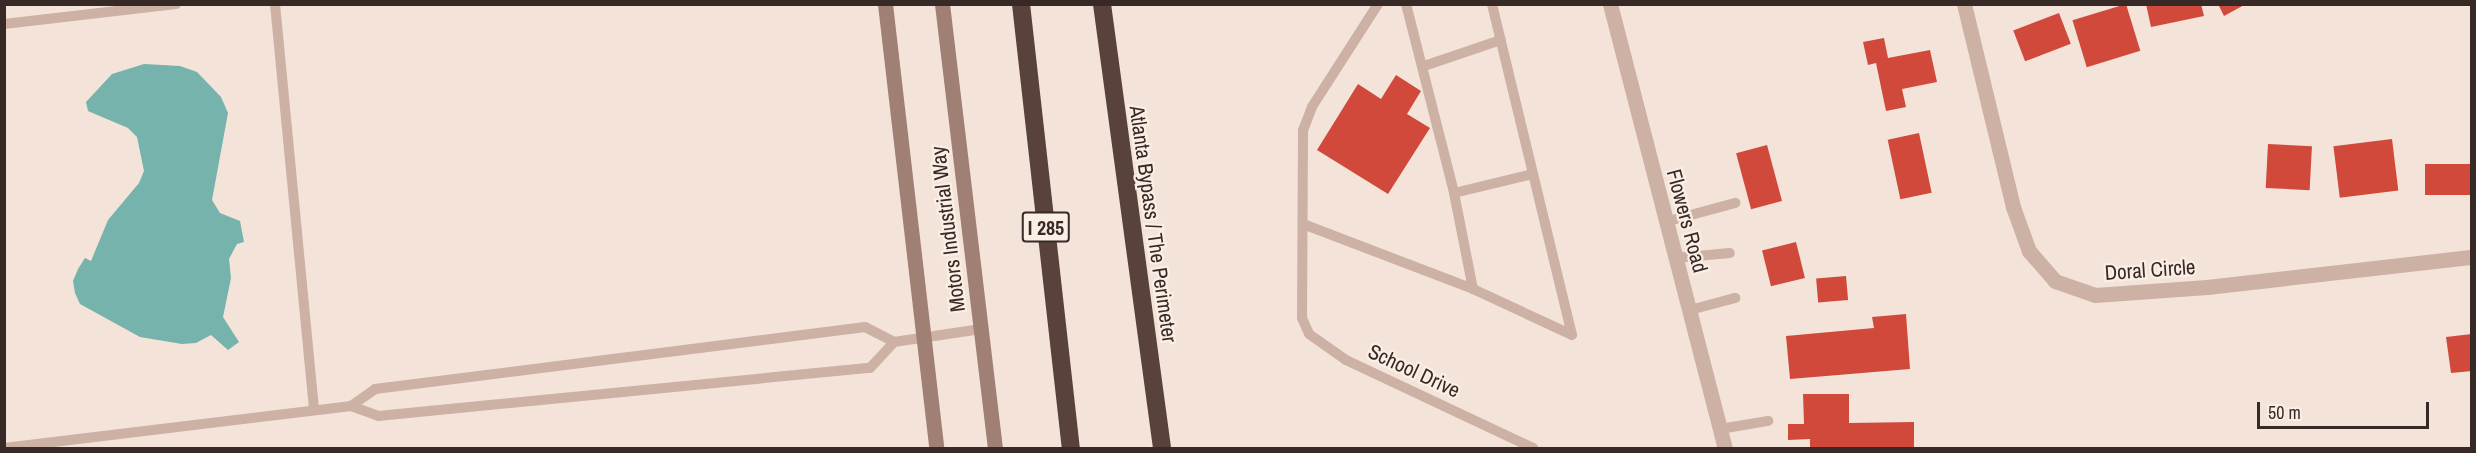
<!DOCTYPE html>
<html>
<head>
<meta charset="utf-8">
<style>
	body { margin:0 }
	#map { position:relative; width:2476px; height:453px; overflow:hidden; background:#f3e3d9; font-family:"Archivo Narrow",sans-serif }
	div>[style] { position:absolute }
	.water>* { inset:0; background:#75b3ac }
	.building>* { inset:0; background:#d0493b; transform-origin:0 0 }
	.service>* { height:10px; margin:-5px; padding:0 5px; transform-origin:5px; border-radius:5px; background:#ccb1a4 }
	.minor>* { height:15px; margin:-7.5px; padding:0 7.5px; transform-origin:7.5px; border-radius:7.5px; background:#ccb1a4 }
	.tertiary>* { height:15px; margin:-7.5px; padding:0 7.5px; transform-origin:7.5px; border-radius:7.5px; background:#ccb1a4 }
	.secondary>* { height:15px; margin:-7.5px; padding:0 7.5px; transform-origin:7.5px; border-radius:7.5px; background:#a07f75 }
	.motorway>* { height:18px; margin:-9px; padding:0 9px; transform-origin:9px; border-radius:9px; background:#59413c }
	span { translate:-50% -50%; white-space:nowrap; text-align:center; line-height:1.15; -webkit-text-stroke:4.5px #fbeee5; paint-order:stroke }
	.shield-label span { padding:2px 4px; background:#fbeee5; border:2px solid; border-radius:4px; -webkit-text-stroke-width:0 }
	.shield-label { font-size:20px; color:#372926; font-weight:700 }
	.street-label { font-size:21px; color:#372926 }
	.frame { position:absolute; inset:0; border:6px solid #372926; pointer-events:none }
	.scale { position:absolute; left:2257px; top:402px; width:172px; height:27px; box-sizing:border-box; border:3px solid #372926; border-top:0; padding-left:8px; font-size:18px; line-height:21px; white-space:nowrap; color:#372926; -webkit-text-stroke:4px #fbeee5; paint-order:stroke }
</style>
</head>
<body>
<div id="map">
	<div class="water">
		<i style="clip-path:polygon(144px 64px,180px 66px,197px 72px,221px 97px,228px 113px,212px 200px,220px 213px,240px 221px,244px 242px,237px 244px,229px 259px,231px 278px,223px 317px,239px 342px,228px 350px,211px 335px,196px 343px,182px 344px,140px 337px,80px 304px,75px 293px,73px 281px,78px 269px,85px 258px,91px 261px,108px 220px,139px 183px,144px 171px,137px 137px,128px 128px,88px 111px,86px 102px,112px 74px)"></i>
	</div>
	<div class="building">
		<i style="left:2126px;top:4px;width:49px;height:56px;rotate:73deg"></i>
		<i style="clip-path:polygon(2146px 4px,2201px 4px,2204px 16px,2151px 27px)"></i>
		<i style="clip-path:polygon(2218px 4px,2246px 4px,2224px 16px)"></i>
		<i style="left:2059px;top:13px;width:33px;height:49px;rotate:69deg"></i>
		<i style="clip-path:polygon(1884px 38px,1888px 58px,1930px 50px,1937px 82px,1902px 89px,1906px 107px,1886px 111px,1876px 63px,1868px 65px,1863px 42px)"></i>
		<i style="clip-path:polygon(1396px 75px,1421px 91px,1407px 114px,1430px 128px,1388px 194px,1317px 150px,1358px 84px,1381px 99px)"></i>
		<i style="left:1919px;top:133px;width:61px;height:32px;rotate:78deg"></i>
		<i style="left:2392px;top:139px;width:52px;height:59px;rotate:83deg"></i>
		<i style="left:2268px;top:144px;width:44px;height:44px;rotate:3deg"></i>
		<i style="left:1767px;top:145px;width:58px;height:32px;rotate:75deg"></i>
		<i style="left:2472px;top:164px;width:31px;height:47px;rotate:90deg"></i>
		<i style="left:1796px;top:242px;width:37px;height:35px;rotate:76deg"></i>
		<i style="left:1846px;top:276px;width:24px;height:30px;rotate:85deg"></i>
		<i style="clip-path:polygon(1906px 314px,1910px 369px,1790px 379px,1786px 336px,1874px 328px,1872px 317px)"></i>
		<i style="clip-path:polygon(2472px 334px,2472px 371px,2451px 373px,2446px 337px)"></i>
		<i style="clip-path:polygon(1803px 394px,1849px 394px,1849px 423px,1914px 422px,1914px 448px,1810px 448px,1810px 439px,1788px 440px,1788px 424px,1804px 424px)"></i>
	</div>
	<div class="service">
		<i style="left:275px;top:4px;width:408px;rotate:84.5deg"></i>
		<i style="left:1378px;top:4px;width:122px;rotate:122.7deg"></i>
		<i style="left:1312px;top:107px;width:25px;rotate:111deg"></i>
		<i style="left:1303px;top:130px;width:188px;rotate:90.3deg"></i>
		<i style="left:1302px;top:318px;width:17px;rotate:66deg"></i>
		<i style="left:1309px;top:334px;width:45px;rotate:35.1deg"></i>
		<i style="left:1346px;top:360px;width:207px;rotate:25.2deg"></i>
		<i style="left:1406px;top:4px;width:195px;rotate:75.7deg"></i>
		<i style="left:1454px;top:193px;width:98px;rotate:78.8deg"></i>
		<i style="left:4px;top:24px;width:173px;rotate:-6.6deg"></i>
		<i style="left:1424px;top:66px;width:81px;rotate:-18.7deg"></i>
		<i style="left:1454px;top:193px;width:81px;rotate:-13.5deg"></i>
		<i style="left:1665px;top:222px;width:73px;rotate:-15.2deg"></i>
		<i style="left:1303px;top:224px;width:182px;rotate:20.9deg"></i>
		<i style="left:1473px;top:289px;width:109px;rotate:24.9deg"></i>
		<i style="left:1572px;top:335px;width:341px;rotate:-103.6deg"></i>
		<i style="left:1675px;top:258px;width:55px;rotate:-5.2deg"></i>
		<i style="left:1690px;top:310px;width:47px;rotate:-14.9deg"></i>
		<i style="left:351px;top:406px;width:29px;rotate:-35deg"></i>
		<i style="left:375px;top:389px;width:494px;rotate:-7.2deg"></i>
		<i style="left:865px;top:327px;width:33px;rotate:27deg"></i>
		<i style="left:894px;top:342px;width:88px;rotate:-8.5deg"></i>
		<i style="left:1720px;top:429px;width:49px;rotate:-9.5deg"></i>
		<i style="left:4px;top:448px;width:350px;rotate:-6.9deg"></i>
		<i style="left:351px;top:406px;width:29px;rotate:20deg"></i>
		<i style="left:378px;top:416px;width:494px;rotate:-5.6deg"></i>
		<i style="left:870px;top:368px;width:35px;rotate:-47deg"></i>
	</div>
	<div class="minor">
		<i style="left:1964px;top:4px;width:209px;rotate:76.4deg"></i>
		<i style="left:2013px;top:207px;width:47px;rotate:70deg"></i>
		<i style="left:2029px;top:251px;width:40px;rotate:49deg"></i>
		<i style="left:2055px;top:281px;width:42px;rotate:19.3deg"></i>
		<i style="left:2095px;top:295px;width:112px;rotate:-4.1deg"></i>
		<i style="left:2207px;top:287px;width:267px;rotate:-6.5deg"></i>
	</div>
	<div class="tertiary">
		<i style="left:1610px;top:4px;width:459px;rotate:75.5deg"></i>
	</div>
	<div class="secondary">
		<i style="left:885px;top:4px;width:447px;rotate:83.4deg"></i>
		<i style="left:942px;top:4px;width:447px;rotate:83.2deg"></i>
	</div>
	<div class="motorway">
		<i style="left:1021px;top:4px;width:447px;rotate:83.6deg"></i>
		<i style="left:1102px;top:4px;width:448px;rotate:82.3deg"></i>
	</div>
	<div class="shield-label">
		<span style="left:1046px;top:227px">I 285</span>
	</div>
	<div class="street-label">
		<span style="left:1687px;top:221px;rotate:75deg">Flowers Road</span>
		<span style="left:1153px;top:224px;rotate:82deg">Atlanta Bypass / The Perimeter</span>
		<span style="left:948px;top:229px;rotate:-97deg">Motors Industrial Way</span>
		<span style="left:2150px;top:270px;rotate:-4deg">Doral Circle</span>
		<span style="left:1414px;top:371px;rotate:25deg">School Drive</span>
	</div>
	<div class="frame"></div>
	<div class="scale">50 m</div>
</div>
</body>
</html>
